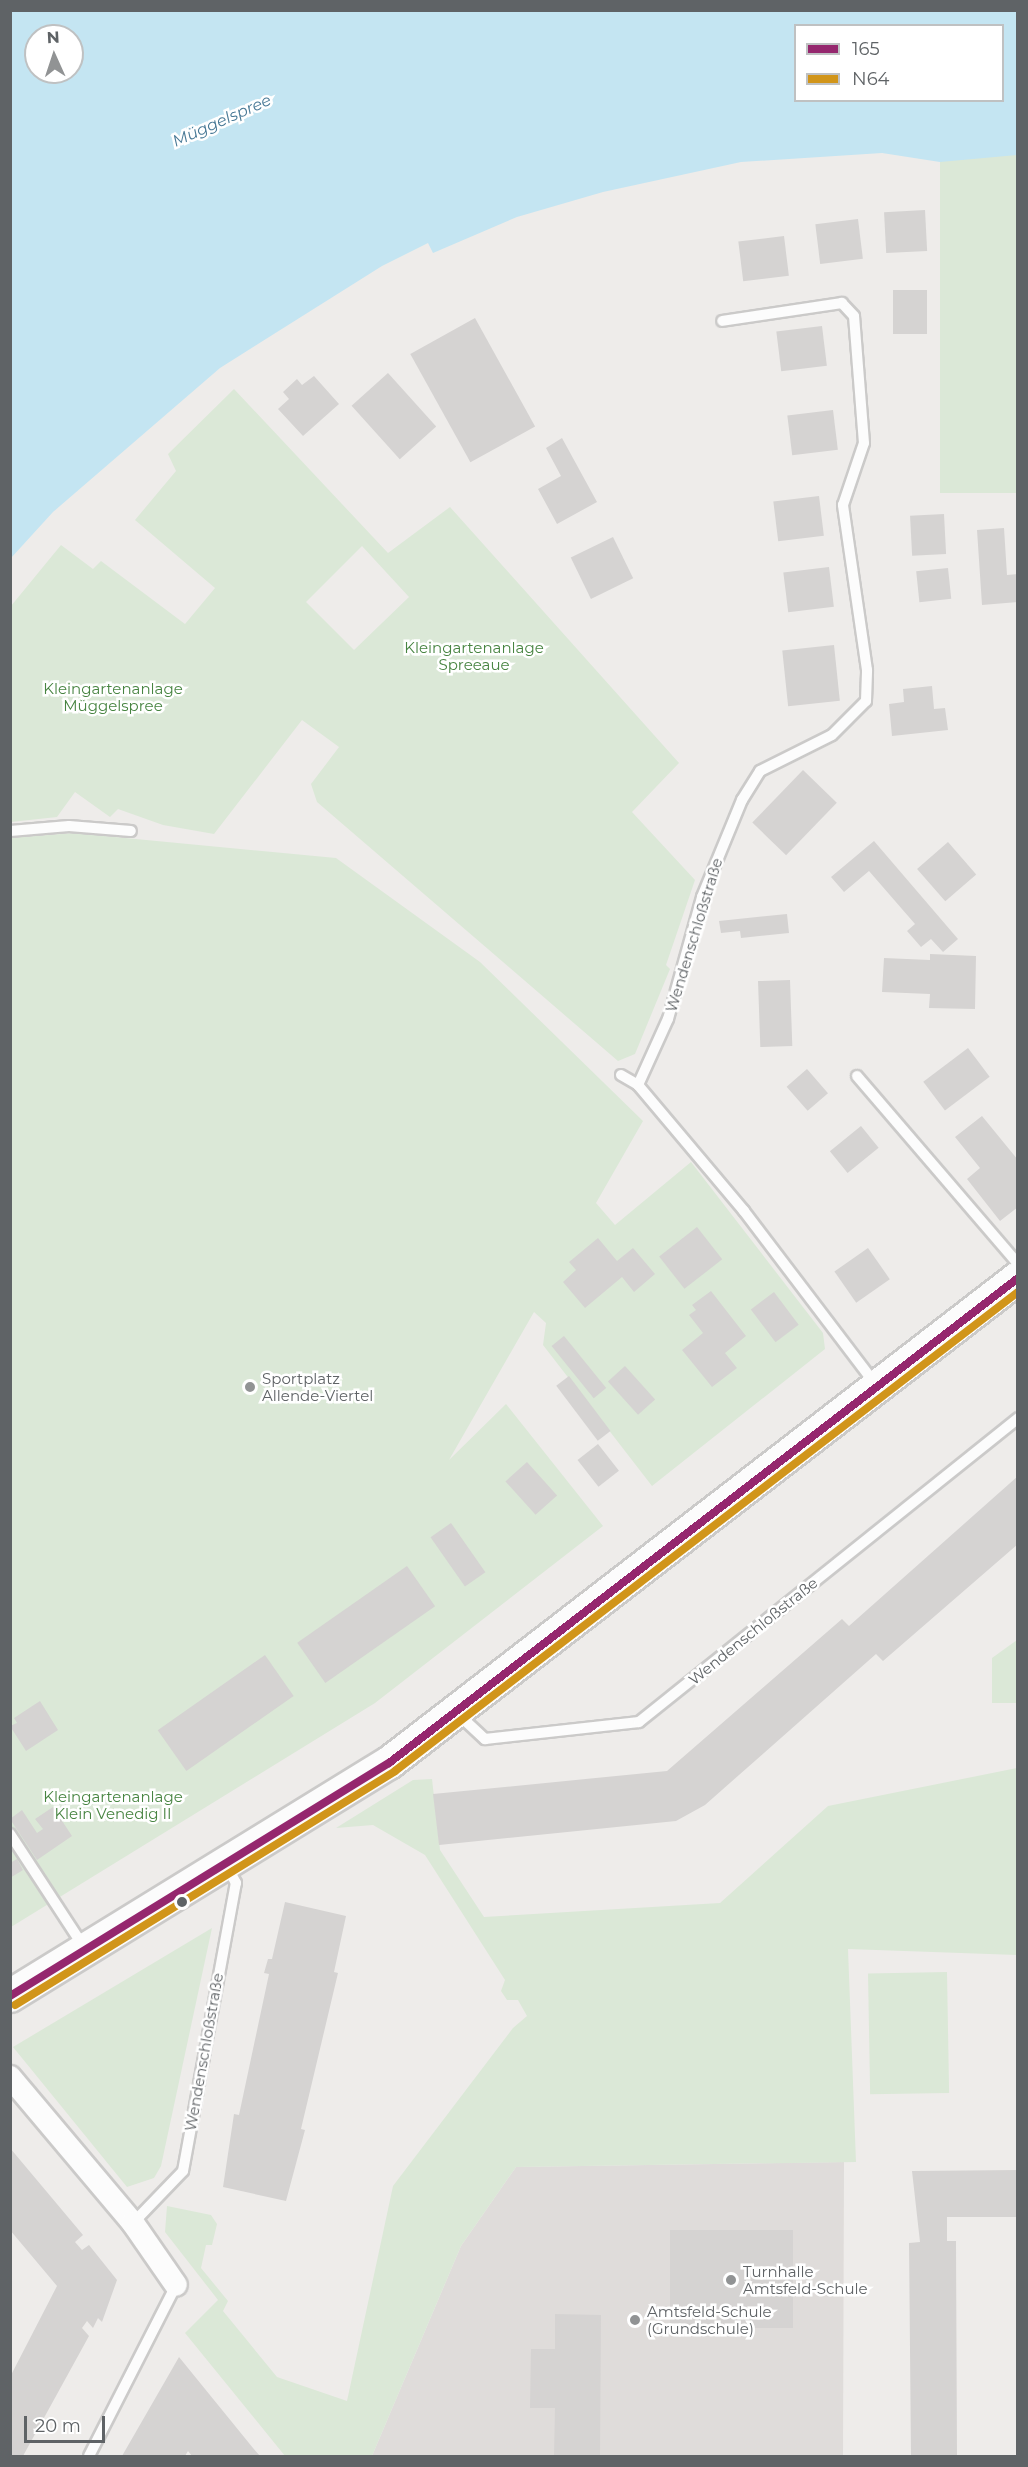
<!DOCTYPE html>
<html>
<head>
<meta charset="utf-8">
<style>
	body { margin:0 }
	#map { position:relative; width:1028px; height:2467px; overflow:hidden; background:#eeecea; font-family:Montserrat,sans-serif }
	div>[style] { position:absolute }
	.education>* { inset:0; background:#dfdcda }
	.green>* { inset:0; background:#dbe8d7; transform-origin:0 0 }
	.water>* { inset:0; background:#c4e5f2 }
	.building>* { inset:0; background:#d5d3d2; transform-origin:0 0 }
	.roads { filter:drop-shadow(2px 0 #cbcac9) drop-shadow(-2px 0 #cbcac9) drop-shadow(0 2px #cbcac9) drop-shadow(0 -2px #cbcac9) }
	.lane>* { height:10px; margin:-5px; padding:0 5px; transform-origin:5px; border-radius:5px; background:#fcfcfc }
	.street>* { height:22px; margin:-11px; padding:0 11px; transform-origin:11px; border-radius:11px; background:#fcfcfc }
	.secondary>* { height:32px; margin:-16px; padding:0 16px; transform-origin:16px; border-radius:16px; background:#fcfcfc }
	.bus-1>* { height:8px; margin:-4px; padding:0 4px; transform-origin:4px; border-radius:4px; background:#95276e }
	.bus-2>* { height:8px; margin:-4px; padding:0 4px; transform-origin:4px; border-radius:4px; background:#d1951a }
	.dots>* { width:16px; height:16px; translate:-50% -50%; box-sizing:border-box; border:3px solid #fff; border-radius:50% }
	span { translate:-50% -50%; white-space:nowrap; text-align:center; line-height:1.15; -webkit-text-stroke:5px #fff; paint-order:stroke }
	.park-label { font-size:15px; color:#478441 }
	.street-label { font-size:15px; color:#5f6366 }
	.poi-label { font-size:15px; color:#5f6366 }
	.left { translate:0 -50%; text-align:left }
	.water-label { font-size:16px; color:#487996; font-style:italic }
	.frame { position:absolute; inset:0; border:12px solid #5f6366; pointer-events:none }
	.legend { position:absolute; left:794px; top:24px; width:210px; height:78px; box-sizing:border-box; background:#fff; border:2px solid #bfc1c2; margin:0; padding:8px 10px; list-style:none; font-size:18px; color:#5f6366 }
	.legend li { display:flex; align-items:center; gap:12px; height:30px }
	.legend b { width:30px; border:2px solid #bfc1c2 }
	.north { position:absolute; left:24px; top:24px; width:60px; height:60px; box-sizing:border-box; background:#fff; border:2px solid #bfc1c2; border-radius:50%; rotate:357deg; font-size:16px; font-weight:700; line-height:24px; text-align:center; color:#5f6366 }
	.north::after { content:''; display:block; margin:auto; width:21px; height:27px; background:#919394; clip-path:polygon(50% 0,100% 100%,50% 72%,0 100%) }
	.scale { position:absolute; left:24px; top:2416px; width:81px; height:27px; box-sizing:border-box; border:3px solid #5f6366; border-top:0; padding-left:8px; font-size:18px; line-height:21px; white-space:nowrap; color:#5f6366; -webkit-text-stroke:4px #fff; paint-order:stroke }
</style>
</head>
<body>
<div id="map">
	<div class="education">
		<i style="clip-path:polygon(844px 2162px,843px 2456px,372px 2456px,461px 2246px,516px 2167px)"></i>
	</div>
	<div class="green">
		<i style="left:1017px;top:155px;width:338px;height:77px;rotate:90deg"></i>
		<i style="clip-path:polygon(evenodd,234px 389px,388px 553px,450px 507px,679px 763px,632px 812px,695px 880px,666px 965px,670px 969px,635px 1054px,618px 1061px,317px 802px,311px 784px,339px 747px,302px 720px,214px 834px,163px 825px,118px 809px,110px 817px,75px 792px,57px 817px,11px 822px,11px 606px,61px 545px,93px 569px,101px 561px,185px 624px,215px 588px,135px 520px,176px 471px,168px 454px,234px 389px,362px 546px,409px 597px,354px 650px,306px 602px,362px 546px)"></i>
		<i style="clip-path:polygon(73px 833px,336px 858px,480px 962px,643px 1121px,596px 1203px,615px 1225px,691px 1162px,823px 1333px,825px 1349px,652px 1486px,543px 1345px,546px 1323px,534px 1312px,449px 1460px,506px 1404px,603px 1526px,375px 1703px,11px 1927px,11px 838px)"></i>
		<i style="clip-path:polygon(1017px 1640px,1017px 1703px,992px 1703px,992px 1658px)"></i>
		<i style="clip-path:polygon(1017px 1768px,1017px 1955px,848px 1949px,856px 2162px,516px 2167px,461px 2246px,372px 2456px,285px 2456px,185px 2333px,218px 2300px,165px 2232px,167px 2206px,211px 2215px,217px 2224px,212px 2245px,206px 2245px,201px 2268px,228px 2301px,223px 2311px,277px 2377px,347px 2401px,393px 2186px,513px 2028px,527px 2016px,518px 2000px,507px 2000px,501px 1991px,505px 1980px,425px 1855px,373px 1825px,336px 1828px,413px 1780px,432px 1779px,440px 1850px,484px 1917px,720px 1903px,828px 1806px)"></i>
		<i style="clip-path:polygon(212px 1928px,161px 2166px,154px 2178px,127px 2187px,13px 2047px)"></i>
		<i style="left:947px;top:1972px;width:121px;height:79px;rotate:89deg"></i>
	</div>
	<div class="water">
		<i style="clip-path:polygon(evenodd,11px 10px,1017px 11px,1017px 155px,940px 162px,882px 153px,741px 162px,603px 192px,517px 217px,433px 253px,428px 243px,382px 266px,220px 368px,53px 512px,11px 558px,11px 10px,796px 26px,1002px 26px,1002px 100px,796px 100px,796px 26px,11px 10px,36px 36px,72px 36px,72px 72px,36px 72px,36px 36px)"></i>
	</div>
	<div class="building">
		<i style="left:925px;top:210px;width:41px;height:41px;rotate:87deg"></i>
		<i style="left:858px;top:219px;width:40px;height:43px;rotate:83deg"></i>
		<i style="left:784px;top:236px;width:40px;height:46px;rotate:83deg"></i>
		<i style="left:893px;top:290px;width:34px;height:44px"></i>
		<i style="left:475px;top:318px;width:124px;height:74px;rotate:61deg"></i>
		<i style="left:822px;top:326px;width:40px;height:46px;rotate:83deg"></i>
		<i style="left:388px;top:373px;width:72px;height:49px;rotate:48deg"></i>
		<i style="clip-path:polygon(314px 376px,339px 404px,303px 436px,278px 409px,289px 399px,283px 392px,297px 379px,302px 385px)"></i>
		<i style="left:833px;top:410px;width:40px;height:46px;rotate:83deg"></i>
		<i style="clip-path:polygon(562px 438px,597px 502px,557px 524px,538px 489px,561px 476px,546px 448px)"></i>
		<i style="left:819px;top:496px;width:40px;height:46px;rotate:83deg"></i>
		<i style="left:944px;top:514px;width:40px;height:34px;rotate:87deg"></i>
		<i style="clip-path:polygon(1004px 528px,1007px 575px,1018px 574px,1018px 602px,982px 605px,977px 530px)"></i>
		<i style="left:613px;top:537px;width:46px;height:47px;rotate:64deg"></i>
		<i style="left:829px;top:567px;width:40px;height:46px;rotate:83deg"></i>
		<i style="left:948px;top:568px;width:31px;height:32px;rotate:84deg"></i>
		<i style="left:834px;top:645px;width:56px;height:52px;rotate:84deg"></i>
		<i style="clip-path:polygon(932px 686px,934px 709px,945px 708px,948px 730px,892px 736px,889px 704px,904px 702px,903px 689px)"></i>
		<i style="left:803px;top:770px;width:47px;height:73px;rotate:44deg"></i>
		<i style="clip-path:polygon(874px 841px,958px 939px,943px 952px,931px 939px,921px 947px,907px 931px,915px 924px,869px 871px,844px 892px,831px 877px)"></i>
		<i style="left:948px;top:842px;width:43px;height:41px;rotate:49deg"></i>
		<i style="clip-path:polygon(787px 914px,789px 933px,741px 938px,740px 931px,721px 933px,719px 921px)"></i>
		<i style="clip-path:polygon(930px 954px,976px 956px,975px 1009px,929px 1008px,930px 994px,882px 992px,884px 958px,930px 960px)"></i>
		<i style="left:790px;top:980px;width:66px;height:32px;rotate:88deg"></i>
		<i style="left:968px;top:1048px;width:36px;height:56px;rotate:53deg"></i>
		<i style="left:807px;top:1069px;width:32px;height:27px;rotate:49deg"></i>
		<i style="clip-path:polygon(982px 1116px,1018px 1160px,1018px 1207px,1000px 1221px,967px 1179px,980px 1168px,955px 1137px)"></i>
		<i style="left:861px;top:1126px;width:28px;height:40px;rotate:51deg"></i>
		<i style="left:697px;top:1227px;width:41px;height:48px;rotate:52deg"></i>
		<i style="clip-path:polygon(598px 1238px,617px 1261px,633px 1248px,655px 1274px,634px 1292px,622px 1277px,585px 1308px,563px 1282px,576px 1270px,569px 1262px)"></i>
		<i style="left:868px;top:1248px;width:38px;height:41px;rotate:55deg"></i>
		<i style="clip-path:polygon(711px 1291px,746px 1336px,725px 1353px,737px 1368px,712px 1387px,682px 1350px,703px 1333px,689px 1315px,696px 1310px,692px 1305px)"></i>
		<i style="left:774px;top:1292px;width:41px;height:29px;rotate:53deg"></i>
		<i style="left:564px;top:1336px;width:67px;height:16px;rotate:51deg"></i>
		<i style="left:625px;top:1366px;width:45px;height:23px;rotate:48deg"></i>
		<i style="left:569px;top:1376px;width:69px;height:16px;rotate:53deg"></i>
		<i style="left:598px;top:1444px;width:34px;height:26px;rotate:52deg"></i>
		<i style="left:527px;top:1462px;width:45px;height:29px;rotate:48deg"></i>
		<i style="clip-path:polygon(1018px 1476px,1018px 1544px,883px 1661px,876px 1654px,705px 1805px,676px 1821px,439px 1845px,433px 1794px,667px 1771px,842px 1619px,849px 1626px)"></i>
		<i style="left:451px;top:1523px;width:60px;height:25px;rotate:55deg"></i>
		<i style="left:407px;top:1566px;width:49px;height:134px;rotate:55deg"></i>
		<i style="left:265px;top:1655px;width:50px;height:131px;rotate:55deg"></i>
		<i style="clip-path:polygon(40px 1701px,58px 1730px,26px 1751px,10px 1726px,17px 1723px,14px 1718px)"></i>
		<i style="clip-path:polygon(53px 1807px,72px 1836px,37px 1860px,10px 1819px,22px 1810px,37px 1833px,43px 1829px,35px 1819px)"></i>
		<i style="clip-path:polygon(17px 1859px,23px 1870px,10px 1878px,10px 1863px)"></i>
		<i style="clip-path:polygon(285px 1902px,346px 1916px,334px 1972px,338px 1973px,301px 2129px,305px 2130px,286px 2201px,223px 2187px,234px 2114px,239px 2115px,269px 1974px,264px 1973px,268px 1959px,272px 1959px)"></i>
		<i style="clip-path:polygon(10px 2148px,83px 2235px,75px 2242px,82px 2250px,89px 2245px,117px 2280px,102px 2322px,98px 2318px,93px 2328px,87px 2321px,82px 2328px,89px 2336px,23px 2456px,10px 2456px,10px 2377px,57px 2286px,10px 2230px)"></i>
		<i style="clip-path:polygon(1018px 2170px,1018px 2217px,947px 2217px,947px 2241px,956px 2241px,957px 2456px,911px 2456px,909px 2243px,920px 2242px,912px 2171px)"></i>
		<i style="left:670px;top:2230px;width:123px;height:98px"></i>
		<i style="clip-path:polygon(555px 2314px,601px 2315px,600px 2456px,554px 2456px,555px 2408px,530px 2408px,531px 2349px,555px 2349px)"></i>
		<i style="clip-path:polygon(179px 2357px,253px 2448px,260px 2456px,192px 2456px,188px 2451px,185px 2456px,122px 2456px)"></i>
	</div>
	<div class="roads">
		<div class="lane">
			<i style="left:10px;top:831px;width:59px;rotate:-4.8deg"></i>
			<i style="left:69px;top:826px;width:62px;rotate:4.6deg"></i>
			<i style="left:621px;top:1075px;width:20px;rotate:30deg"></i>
			<i style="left:638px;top:1085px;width:165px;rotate:49.9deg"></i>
			<i style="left:744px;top:1211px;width:218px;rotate:52.8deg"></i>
			<i style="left:857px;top:1076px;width:248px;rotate:49.4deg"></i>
			<i style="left:638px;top:1085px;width:72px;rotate:-65.6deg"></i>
			<i style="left:668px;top:1019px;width:127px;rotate:-74.4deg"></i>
			<i style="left:702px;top:897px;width:105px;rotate:-67.6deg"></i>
			<i style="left:742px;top:800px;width:34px;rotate:-58deg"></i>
			<i style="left:760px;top:771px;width:80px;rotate:-26.6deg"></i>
			<i style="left:832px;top:735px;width:48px;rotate:-45deg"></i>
			<i style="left:866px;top:701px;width:31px;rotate:-88deg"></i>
			<i style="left:867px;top:670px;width:167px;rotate:-98.3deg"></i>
			<i style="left:843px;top:505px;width:65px;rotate:-71.3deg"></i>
			<i style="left:864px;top:443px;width:127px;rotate:-94.5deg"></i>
			<i style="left:854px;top:316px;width:18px;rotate:-133deg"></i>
			<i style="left:842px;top:303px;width:121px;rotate:171.5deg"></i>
			<i style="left:458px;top:1714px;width:37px;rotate:43deg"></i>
			<i style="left:485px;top:1739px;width:155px;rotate:-6.3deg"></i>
			<i style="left:639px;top:1722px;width:486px;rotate:-38.7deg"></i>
			<i style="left:10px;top:1834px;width:135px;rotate:56.8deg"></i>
			<i style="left:133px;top:2223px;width:72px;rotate:-46.1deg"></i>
			<i style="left:183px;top:2171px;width:293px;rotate:-79.6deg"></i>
			<i style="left:236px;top:1883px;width:18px;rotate:-119deg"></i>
			<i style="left:89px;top:2456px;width:192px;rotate:-63deg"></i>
		</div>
		<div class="street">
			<i style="left:10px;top:2077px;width:191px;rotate:49.9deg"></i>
			<i style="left:133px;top:2223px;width:75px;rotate:55.3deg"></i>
		</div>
		<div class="secondary">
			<i style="left:10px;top:1996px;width:445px;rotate:-31.6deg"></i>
			<i style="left:389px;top:1763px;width:794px;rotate:-37.63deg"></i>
		</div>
	</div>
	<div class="bus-1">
		<i style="left:10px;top:1996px;width:445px;rotate:-31.6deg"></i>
		<i style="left:389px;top:1763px;width:794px;rotate:-37.63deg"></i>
	</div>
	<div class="bus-2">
		<i style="left:15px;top:2005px;width:446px;rotate:-31.6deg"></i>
		<i style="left:395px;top:1771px;width:786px;rotate:-37.56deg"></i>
	</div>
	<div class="dots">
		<i style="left:250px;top:1387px;background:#919394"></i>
		<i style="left:182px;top:1902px;background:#5f6366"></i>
		<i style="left:731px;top:2280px;background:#919394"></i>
		<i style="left:635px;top:2320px;background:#919394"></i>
	</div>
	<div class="park-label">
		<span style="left:474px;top:656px">Kleingartenanlage<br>Spreeaue</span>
		<span style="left:113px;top:697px">Kleingartenanlage<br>Müggelspree</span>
		<span style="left:113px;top:1805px">Kleingartenanlage<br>Klein Venedig II</span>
	</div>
	<div class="street-label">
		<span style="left:694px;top:935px;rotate:-73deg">Wendenschloßstraße</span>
		<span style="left:753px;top:1631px;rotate:-39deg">Wendenschloßstraße</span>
		<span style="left:204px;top:2052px;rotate:-80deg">Wendenschloßstraße</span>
	</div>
	<div class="poi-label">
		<span class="left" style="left:262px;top:1387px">Sportplatz<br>Allende-Viertel</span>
		<span class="left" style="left:743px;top:2280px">Turnhalle<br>Amtsfeld-Schule</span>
		<span class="left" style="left:647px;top:2320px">Amtsfeld-Schule<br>(Grundschule)</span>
	</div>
	<div class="water-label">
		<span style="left:222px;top:121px;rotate:-24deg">Müggelspree</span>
	</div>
	<div class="frame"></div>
	<ul class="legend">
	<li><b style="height:8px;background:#95276e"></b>165</li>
	<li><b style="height:8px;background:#d1951a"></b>N64</li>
	</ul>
	<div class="north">N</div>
	<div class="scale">20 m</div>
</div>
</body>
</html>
